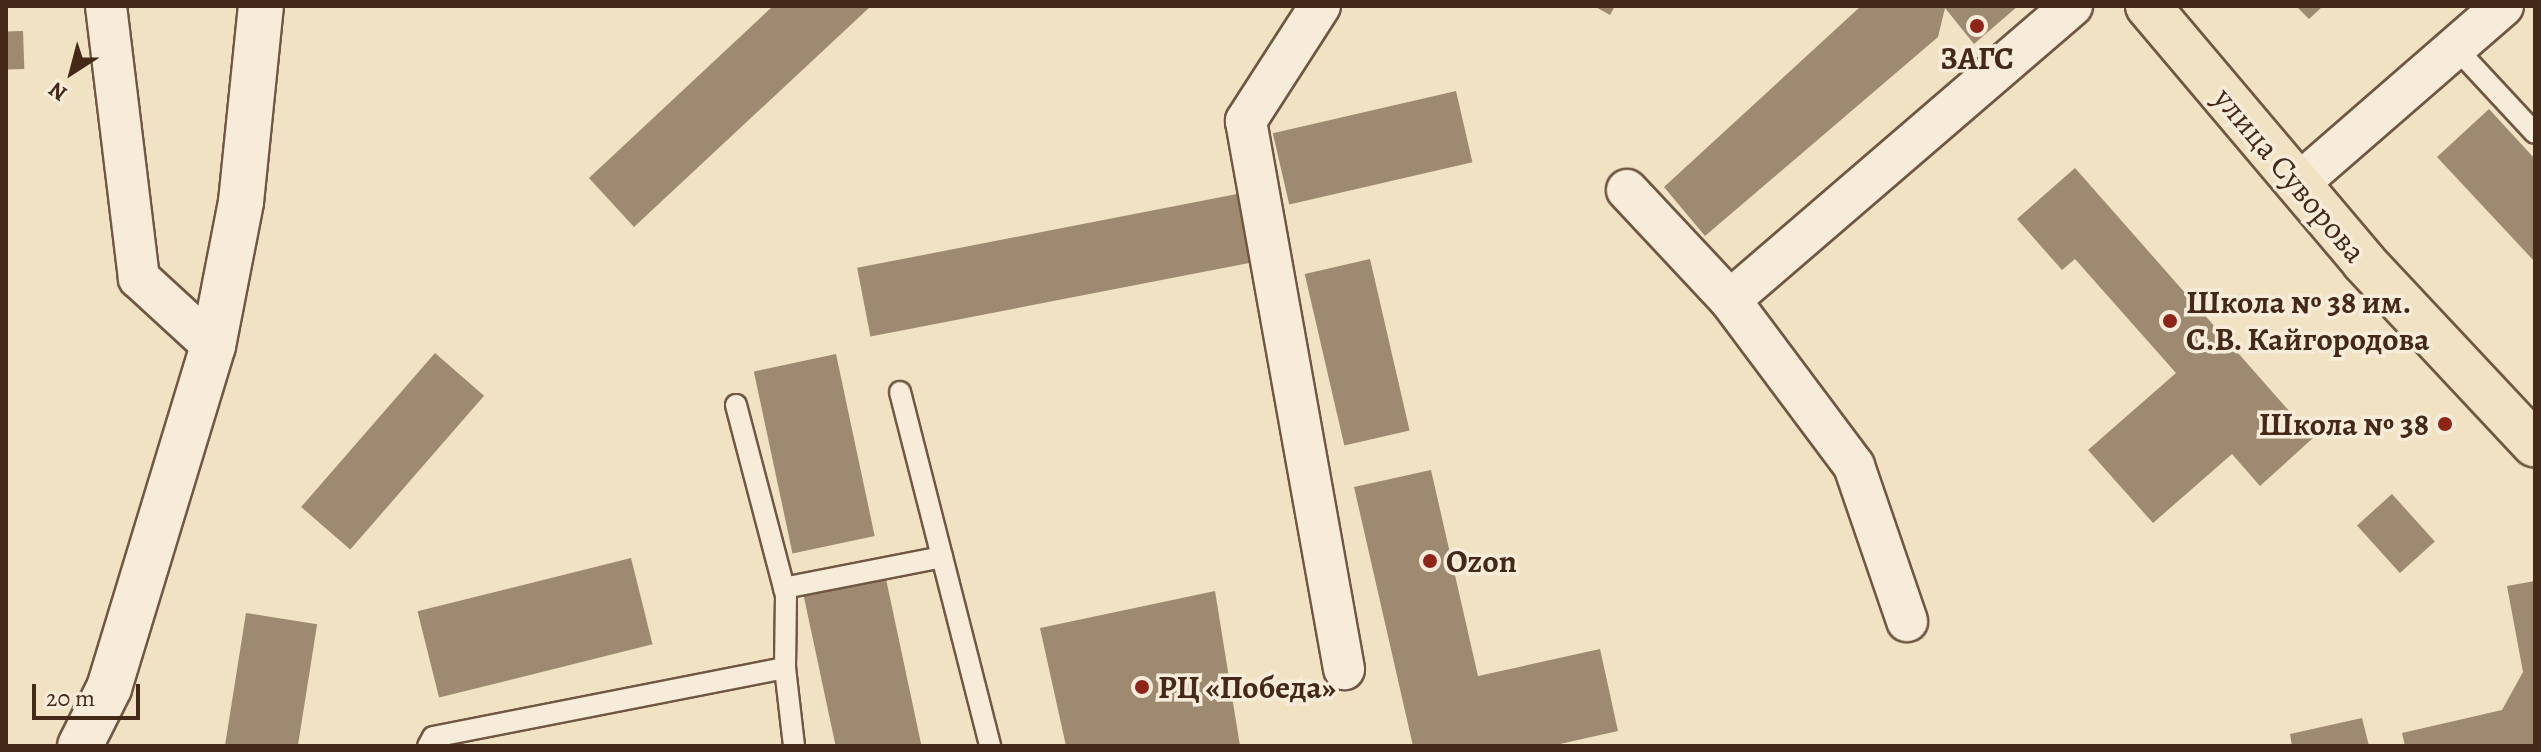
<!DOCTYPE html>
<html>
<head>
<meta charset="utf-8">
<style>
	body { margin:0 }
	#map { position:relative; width:2541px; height:752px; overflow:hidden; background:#f1e2c4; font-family:Alegreya,serif }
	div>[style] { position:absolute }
	.building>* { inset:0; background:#9e8971; transform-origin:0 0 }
	.roads { filter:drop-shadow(2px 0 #6f5743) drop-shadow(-2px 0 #6f5743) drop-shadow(0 2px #6f5743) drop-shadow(0 -2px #6f5743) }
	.service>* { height:20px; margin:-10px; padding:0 10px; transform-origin:10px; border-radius:10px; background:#f6ecd9 }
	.minor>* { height:40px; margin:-20px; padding:0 20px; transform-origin:20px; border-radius:20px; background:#f6ecd9 }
	.tertiary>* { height:44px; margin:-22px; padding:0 22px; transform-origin:22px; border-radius:22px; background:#f6ecd9 }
	.primary>* { height:44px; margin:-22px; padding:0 22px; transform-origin:22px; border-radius:22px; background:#f1e2c4 }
	.dots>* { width:22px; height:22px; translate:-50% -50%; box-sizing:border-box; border:4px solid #f6ecd9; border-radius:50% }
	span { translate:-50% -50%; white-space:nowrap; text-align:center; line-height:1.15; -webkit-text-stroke:7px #f6ecd9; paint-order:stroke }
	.poi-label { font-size:32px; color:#442918; font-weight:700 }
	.left { translate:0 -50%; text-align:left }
	.right { translate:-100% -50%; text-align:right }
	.street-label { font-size:32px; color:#442918 }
	.frame { position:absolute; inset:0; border:8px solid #442918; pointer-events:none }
	.north { position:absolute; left:32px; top:32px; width:80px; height:80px; -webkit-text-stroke:6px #f6ecd9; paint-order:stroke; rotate:216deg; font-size:22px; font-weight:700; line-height:32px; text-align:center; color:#442918 }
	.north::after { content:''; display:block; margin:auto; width:28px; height:36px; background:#442918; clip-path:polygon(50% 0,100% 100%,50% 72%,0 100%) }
	.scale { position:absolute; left:32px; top:684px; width:108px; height:36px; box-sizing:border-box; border:4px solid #442918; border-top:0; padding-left:10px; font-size:24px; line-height:28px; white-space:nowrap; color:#442918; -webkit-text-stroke:6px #f6ecd9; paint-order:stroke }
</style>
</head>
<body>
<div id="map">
	<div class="building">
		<i style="clip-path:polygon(773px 6px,871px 6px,634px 227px,589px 178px)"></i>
		<i style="clip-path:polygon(1594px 6px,1615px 6px,1610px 15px)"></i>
		<i style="clip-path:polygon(1861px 6px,2018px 6px,1974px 44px,1945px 8px,1938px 37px,1705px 236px,1664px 187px)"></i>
		<i style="clip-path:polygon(2296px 6px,2323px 6px,2309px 19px)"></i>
		<i style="left:23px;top:31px;width:38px;height:17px;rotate:88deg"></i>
		<i style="left:1456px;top:91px;width:73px;height:188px;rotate:77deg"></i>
		<i style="clip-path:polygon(2489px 109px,2535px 159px,2535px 262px,2437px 157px)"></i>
		<i style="clip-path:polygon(2075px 168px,2313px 438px,2260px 486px,2232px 454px,2153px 523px,2088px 450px,2176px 373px,2075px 259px,2062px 270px,2017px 219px)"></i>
		<i style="left:1237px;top:194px;width:70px;height:387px;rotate:79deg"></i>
		<i style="left:1370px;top:259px;width:176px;height:67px;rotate:77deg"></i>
		<i style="left:435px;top:353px;width:65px;height:204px;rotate:41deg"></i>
		<i style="left:836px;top:354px;width:186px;height:84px;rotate:78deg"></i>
		<i style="clip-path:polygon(1431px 470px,1478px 676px,1600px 649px,1618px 731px,1551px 746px,1413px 746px,1354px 487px)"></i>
		<i style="left:2392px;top:494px;width:64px;height:47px;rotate:48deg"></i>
		<i style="left:631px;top:558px;width:89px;height:220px;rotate:76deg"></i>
		<i style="left:886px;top:579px;width:171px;height:84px;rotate:78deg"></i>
		<i style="clip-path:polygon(2535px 581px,2535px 746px,2405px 746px,2402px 733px,2502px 710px,2523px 672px,2507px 586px)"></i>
		<i style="clip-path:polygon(1215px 591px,1240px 746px,1066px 746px,1040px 628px)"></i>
		<i style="left:246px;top:613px;width:72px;height:135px;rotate:9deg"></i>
		<i style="clip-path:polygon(2362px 718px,2369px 746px,2292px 746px,2290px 734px)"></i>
	</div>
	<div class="roads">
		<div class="service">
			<i style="left:2455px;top:47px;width:117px;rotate:47.1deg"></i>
			<i style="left:900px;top:392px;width:365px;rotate:75.7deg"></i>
			<i style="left:736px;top:405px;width:197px;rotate:75.3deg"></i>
			<i style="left:786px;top:596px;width:72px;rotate:90.8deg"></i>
			<i style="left:784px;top:588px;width:161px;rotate:-11.1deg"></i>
			<i style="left:428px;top:746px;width:10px;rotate:-61deg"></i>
			<i style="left:433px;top:737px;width:359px;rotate:-11.1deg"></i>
			<i style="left:785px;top:668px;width:79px;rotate:83.4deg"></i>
		</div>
		<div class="minor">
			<i style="left:106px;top:6px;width:274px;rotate:83.1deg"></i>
			<i style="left:139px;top:278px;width:100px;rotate:42.6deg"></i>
			<i style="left:1320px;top:6px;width:137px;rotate:122.8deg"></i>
			<i style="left:1246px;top:121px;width:557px;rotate:79.86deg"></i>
			<i style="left:2297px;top:185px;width:273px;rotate:-41deg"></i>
			<i style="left:1627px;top:190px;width:151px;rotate:46.9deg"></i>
			<i style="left:1730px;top:300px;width:207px;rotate:53.2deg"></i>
			<i style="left:1854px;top:466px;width:164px;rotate:71.1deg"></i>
			<i style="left:1730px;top:300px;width:451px;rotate:-40.7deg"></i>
		</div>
		<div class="tertiary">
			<i style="left:80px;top:746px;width:65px;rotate:-63.4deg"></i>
			<i style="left:109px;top:688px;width:357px;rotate:-73.1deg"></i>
			<i style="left:213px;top:346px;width:147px;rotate:-79deg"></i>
			<i style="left:241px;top:202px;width:197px;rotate:-84.2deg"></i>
		</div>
		<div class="primary">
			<i style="left:2148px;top:6px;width:335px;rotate:49.8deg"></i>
			<i style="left:2364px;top:262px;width:250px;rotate:46.9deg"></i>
		</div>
	</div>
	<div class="dots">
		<i style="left:1977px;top:26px;background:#8f2418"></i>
		<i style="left:2170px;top:321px;background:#8f2418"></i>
		<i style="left:2445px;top:424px;background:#8f2418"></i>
		<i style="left:1430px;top:561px;background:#8f2418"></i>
		<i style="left:1142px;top:687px;background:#8f2418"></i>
	</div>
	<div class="poi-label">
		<span style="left:1977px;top:58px">ЗАГС</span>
		<span class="left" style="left:2186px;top:321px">Школа № 38 им.<br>С.В. Кайгородова</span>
		<span class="right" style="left:2429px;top:424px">Школа № 38</span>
		<span class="left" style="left:1446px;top:561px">Ozon</span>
		<span class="left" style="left:1158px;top:687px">РЦ «Победа»</span>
	</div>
	<div class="street-label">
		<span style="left:2290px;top:175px;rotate:50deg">улица Суворова</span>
	</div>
	<div class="frame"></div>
	<div class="north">N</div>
	<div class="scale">20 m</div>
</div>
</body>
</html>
